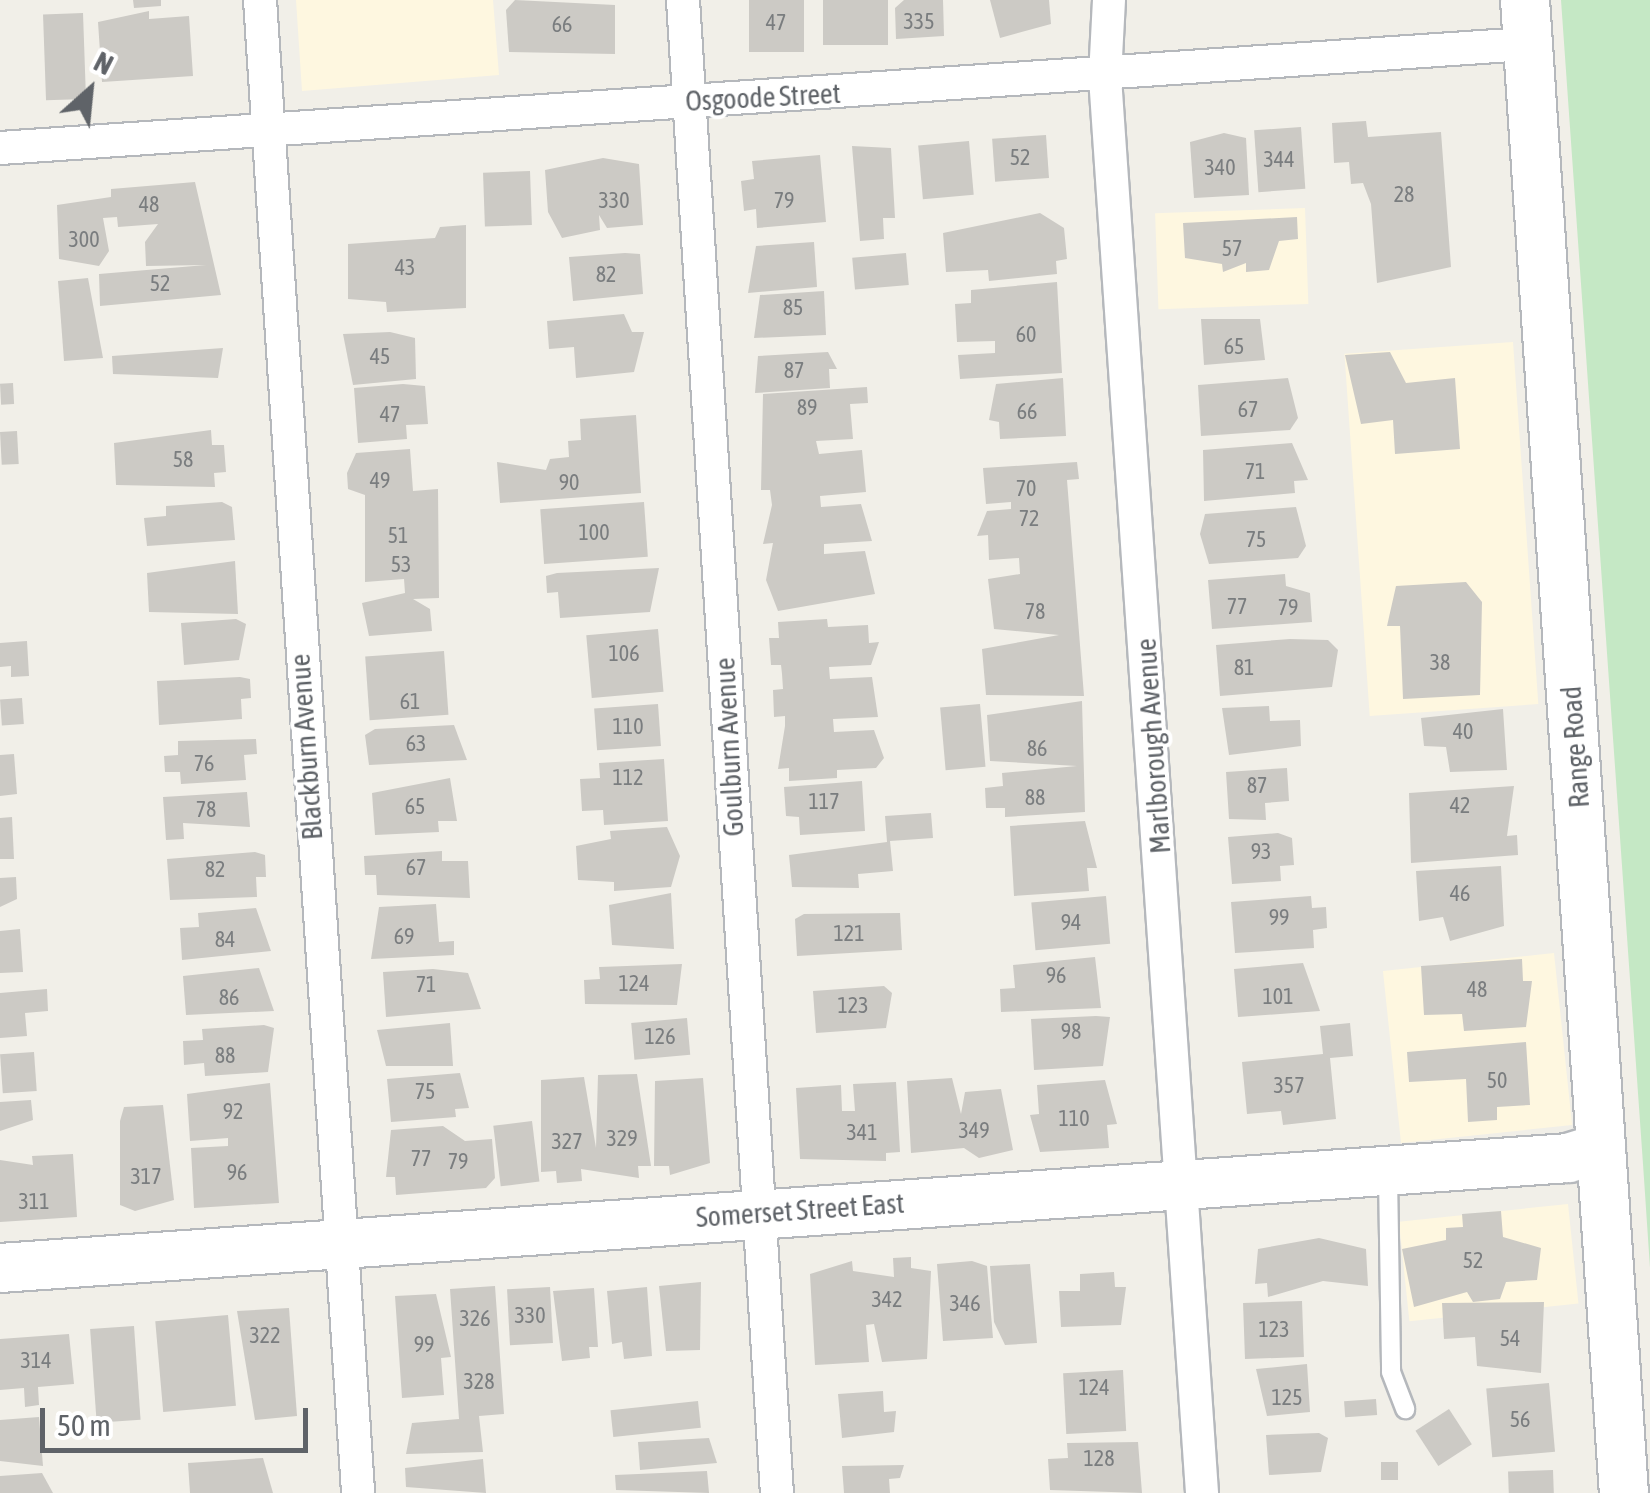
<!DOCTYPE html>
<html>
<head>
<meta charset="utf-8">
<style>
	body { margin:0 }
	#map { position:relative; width:1650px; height:1493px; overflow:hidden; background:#f1efe8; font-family:"Asap Condensed",sans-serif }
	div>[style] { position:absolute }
	.commercial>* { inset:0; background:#fef7e0; transform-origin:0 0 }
	.green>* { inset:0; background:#c5e8c5 }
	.building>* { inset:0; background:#cccac5; transform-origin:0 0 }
	.roads { filter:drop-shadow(2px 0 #b5b8bc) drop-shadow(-2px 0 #b5b8bc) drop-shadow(0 2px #b5b8bc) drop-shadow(0 -2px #b5b8bc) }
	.lane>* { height:18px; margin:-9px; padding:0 9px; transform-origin:9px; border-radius:9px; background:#fff }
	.street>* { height:32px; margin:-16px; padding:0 16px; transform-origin:16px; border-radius:16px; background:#fff }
	.secondary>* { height:48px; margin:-24px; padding:0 24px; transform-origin:24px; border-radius:24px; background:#fff }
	span { translate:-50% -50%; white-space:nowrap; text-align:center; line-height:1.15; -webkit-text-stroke:8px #fff; paint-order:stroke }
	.number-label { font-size:22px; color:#7a7d7f }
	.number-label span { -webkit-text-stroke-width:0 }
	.street-label { font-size:28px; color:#5f6368 }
	.north { position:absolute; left:40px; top:40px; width:100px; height:100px; -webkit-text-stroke:8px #fff; paint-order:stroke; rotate:27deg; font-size:28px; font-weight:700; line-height:40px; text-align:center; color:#5f6368 }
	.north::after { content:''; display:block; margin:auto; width:35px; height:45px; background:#5f6368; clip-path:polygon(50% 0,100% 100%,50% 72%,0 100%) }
	.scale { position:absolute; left:40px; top:1408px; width:268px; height:45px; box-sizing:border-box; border:5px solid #5f6368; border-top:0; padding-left:12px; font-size:30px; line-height:35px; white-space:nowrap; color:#5f6368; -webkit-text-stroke:8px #fff; paint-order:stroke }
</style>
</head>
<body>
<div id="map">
	<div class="commercial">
		<i style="clip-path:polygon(296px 0,493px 0,499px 75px,302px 91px)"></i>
		<i style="left:1305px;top:208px;width:96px;height:150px;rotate:88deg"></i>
		<i style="left:1513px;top:342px;width:363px;height:169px;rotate:86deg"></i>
		<i style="left:1554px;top:953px;width:173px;height:172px;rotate:84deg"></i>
		<i style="left:1568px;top:1204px;width:100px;height:170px;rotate:84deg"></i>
	</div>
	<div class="green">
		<i style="clip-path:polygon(1561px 0,1650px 0,1650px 1268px,1643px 1164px)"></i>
	</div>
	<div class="building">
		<i style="clip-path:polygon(133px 0,161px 0,161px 6px,134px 8px)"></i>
		<i style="clip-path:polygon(515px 0,615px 5px,615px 54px,509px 52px,506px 10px)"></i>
		<i style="left:749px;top:0;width:55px;height:52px"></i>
		<i style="left:823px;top:0;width:65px;height:45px"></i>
		<i style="clip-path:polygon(904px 0,943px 0,944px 36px,896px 39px,895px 8px)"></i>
		<i style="clip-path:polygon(990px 0,1049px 0,1051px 24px,1000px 38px)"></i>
		<i style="clip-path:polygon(149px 11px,149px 19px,189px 16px,193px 76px,102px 82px,98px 22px)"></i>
		<i style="left:83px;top:13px;width:86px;height:40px;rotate:88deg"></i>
		<i style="clip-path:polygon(1366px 121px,1368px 137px,1441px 132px,1451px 267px,1377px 283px,1371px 204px,1363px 183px,1351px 184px,1349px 162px,1334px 163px,1332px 123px)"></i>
		<i style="left:1301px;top:127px;width:62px;height:47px;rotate:86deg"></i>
		<i style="clip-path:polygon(1224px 133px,1246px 138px,1249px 195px,1194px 198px,1190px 142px)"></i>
		<i style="left:1046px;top:135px;width:43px;height:54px;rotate:86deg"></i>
		<i style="left:969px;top:141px;width:54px;height:51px;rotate:85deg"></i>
		<i style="clip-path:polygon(852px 146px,891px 148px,895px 218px,883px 218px,884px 239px,860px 241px)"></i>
		<i style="clip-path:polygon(820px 155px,826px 222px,757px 228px,756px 209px,744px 211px,741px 181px,754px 179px,752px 161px)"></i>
		<i style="clip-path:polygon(603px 158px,639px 164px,643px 225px,607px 228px,599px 215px,600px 230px,562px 238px,548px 212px,545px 170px)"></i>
		<i style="left:530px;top:171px;width:54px;height:47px;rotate:88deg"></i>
		<i style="clip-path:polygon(195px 182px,221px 295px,100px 306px,99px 274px,206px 265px,146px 266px,145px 242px,158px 224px,118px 227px,117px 217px,103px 218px,109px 251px,99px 266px,59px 259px,57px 205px,111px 197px,111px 189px)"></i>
		<i style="clip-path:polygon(1040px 213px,1064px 228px,1067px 259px,1056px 261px,1057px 274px,989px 281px,988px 270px,946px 272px,943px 233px)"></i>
		<i style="clip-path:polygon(1297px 217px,1298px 239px,1279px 241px,1269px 270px,1246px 272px,1246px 263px,1223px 272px,1222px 264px,1185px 258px,1183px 223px)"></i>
		<i style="clip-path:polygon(466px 225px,466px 308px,387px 312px,386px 302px,348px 299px,348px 244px,435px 238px,440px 227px)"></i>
		<i style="clip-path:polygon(814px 242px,817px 287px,748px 293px,756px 246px)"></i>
		<i style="clip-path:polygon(625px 253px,640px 254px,643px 294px,573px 301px,569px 257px)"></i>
		<i style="left:906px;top:253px;width:32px;height:54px;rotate:85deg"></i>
		<i style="clip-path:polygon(88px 278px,103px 358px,64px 361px,58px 281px)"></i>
		<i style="clip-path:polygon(1057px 282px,1062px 373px,960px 379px,958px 355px,995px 353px,995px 341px,957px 342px,955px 304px,971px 303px,971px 290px)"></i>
		<i style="clip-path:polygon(824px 291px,826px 335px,754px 338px,760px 295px)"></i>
		<i style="clip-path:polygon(624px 314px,632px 332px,644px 332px,634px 372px,576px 378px,574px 347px,549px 349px,547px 321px)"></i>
		<i style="clip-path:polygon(1201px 319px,1260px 319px,1265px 360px,1204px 365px)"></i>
		<i style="clip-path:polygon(390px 332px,415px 338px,416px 379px,353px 385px,343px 334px)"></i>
		<i style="clip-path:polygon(223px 348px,218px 378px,113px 374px,112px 356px)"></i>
		<i style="clip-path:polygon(828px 352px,837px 369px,829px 369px,830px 388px,755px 393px,758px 356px)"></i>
		<i style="clip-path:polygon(1390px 352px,1406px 383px,1455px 378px,1460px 449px,1395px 454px,1393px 420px,1361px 424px,1345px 355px)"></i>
		<i style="clip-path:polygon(1063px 378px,1066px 436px,1000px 439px,999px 422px,989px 420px,996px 384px)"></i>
		<i style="clip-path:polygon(1288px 378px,1298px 418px,1290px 430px,1201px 436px,1198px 385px)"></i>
		<i style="left:13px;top:383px;width:21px;height:13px;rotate:87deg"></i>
		<i style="clip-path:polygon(403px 384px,425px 386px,428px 424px,406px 425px,407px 439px,358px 443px,354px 388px)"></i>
		<i style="clip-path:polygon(867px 387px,868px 403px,850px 404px,853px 439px,816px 441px,819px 454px,862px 450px,866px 492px,820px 496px,821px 507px,861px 504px,872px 541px,824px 544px,824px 554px,865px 551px,875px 594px,778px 611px,766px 580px,773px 543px,763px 544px,772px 505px,770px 490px,761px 490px,763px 394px)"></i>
		<i style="clip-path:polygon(636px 415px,641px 493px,500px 503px,497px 462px,546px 470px,550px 459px,569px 457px,568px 441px,581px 440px,580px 419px)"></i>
		<i style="clip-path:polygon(211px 430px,212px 445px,224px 445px,226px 472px,214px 473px,215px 487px,116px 485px,114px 443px)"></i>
		<i style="left:17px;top:431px;width:33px;height:17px;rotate:87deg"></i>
		<i style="clip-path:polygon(1292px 443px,1308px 480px,1294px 481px,1295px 493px,1204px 501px,1203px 450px)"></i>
		<i style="clip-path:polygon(410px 449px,413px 491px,438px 489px,439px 598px,413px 599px,430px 609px,432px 631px,369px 636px,362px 603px,405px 593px,404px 579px,365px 582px,365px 495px,348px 489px,347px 473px,356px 453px)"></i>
		<i style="clip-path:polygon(1077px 462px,1079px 479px,1067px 480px,1084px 696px,986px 695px,982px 649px,1059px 635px,994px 629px,988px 579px,1020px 574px,1019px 558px,989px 560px,988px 535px,977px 536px,987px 511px,1011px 509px,1011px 502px,986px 504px,983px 468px)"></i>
		<i style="clip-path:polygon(222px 502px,232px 507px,235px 540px,147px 546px,144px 518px,166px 516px,166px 506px)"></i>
		<i style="left:644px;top:502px;width:55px;height:104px;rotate:86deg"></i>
		<i style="clip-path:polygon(1296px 507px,1306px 546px,1298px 558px,1209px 564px,1200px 534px,1205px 514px)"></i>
		<i style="clip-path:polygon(235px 561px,238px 614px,149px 612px,147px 573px)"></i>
		<i style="clip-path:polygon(659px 568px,650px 612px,560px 618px,558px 592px,547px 593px,546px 576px,557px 573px)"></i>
		<i style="clip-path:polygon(1285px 574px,1286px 586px,1310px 593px,1312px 622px,1212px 629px,1208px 580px)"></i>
		<i style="clip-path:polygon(1466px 582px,1482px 602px,1480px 695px,1403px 699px,1400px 626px,1387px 626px,1396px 586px)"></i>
		<i style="clip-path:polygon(236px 619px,246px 624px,239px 660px,184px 665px,181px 623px)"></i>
		<i style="clip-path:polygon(827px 619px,828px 627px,868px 625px,869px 643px,879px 642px,871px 665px,829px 667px,830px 679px,872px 677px,878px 717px,833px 719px,834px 732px,874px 730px,884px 758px,876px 768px,837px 770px,837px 778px,789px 781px,789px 768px,778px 769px,785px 726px,785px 716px,774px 717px,773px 690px,783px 689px,782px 674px,781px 665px,771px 665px,769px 638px,779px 638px,778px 622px)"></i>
		<i style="left:658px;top:629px;width:63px;height:72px;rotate:85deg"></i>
		<i style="clip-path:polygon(1290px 639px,1328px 640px,1338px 650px,1332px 687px,1220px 696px,1216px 645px)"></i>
		<i style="clip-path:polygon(27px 641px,29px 676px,11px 677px,11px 666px,0 667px,0 643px)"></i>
		<i style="left:444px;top:651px;width:64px;height:79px;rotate:86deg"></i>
		<i style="clip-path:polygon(240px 677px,250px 679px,251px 698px,241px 699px,242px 719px,159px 725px,157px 681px)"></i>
		<i style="left:22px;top:698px;width:26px;height:22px;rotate:86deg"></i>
		<i style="clip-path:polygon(1082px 701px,1085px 812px,1005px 817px,1005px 808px,986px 808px,985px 788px,1003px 786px,1002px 773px,1077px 766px,990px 761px,987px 715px)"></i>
		<i style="left:658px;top:704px;width:42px;height:64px;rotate:86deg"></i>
		<i style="left:980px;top:704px;width:63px;height:40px;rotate:85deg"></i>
		<i style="clip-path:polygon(1269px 706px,1270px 721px,1300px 720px,1301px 746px,1229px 755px,1222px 708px)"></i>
		<i style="clip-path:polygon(1503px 709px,1507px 770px,1450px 772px,1446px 747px,1424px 746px,1421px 718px)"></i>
		<i style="clip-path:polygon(454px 725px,467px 760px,369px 765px,365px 735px,375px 729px)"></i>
		<i style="clip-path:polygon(256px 739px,257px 754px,244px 755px,246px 780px,181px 784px,180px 772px,165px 772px,164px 756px,178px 755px,178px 741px)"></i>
		<i style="clip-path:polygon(14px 754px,17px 794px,0 796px,0 755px)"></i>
		<i style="clip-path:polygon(664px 759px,668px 821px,604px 825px,603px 810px,582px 811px,580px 779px,600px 778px,599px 763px)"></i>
		<i style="clip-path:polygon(1287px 768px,1289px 801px,1265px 803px,1266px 820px,1229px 819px,1226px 772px)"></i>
		<i style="clip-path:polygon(450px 778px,457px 821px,438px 821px,439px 832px,375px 835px,372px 793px)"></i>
		<i style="clip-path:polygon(862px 781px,865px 831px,800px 835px,799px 817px,786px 816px,784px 787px)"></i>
		<i style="clip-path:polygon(1514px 786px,1507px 836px,1517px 835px,1518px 855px,1411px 863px,1409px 793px)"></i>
		<i style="clip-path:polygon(247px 792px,250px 827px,183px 823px,184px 839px,166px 840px,163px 797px)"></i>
		<i style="clip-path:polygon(931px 813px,933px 838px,890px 841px,893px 871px,858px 874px,859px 888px,792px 887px,789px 855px,887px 842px,885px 816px)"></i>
		<i style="clip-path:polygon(12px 817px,14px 859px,0 859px,0 818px)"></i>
		<i style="clip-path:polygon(1085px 821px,1097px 868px,1087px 868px,1089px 891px,1014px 896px,1010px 826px)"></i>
		<i style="clip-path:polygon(667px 827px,680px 856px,671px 887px,614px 891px,614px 882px,578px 880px,576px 846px,611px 839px,610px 831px)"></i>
		<i style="clip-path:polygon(1278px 833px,1292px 838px,1294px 865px,1280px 866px,1281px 881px,1232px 884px,1228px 837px)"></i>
		<i style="clip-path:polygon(442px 851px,442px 861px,468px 861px,470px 898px,377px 895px,376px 875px,365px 875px,364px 856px)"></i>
		<i style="clip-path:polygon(255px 852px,265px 855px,266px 877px,256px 877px,257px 897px,170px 900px,167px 859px)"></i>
		<i style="clip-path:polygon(1501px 866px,1504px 926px,1450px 941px,1443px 917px,1419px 921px,1416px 871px)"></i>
		<i style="clip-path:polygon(16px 877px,17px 899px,0 907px,0 878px)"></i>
		<i style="clip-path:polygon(671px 893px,674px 949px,612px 945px,609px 905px)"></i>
		<i style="left:1106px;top:896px;width:48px;height:75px;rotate:85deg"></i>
		<i style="clip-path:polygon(1311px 896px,1312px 908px,1326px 907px,1327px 928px,1313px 930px,1314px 948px,1235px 953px,1231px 902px)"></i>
		<i style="clip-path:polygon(436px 904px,439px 942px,454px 941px,454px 955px,371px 959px,379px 907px)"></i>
		<i style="clip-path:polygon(256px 908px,271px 951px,182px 960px,180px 928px,199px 927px,198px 913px)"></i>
		<i style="clip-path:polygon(900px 913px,902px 950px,797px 956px,795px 919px,804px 914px)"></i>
		<i style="clip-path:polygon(20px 929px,23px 972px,0 973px,0 931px)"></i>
		<i style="clip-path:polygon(1095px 957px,1101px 1008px,1001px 1012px,1000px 989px,1015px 988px,1013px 965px)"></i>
		<i style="clip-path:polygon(1522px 959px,1523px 981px,1532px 981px,1526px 1027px,1464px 1031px,1462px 1014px,1424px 1015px,1421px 966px)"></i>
		<i style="clip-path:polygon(1303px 963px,1320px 1011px,1238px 1017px,1234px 969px)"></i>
		<i style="clip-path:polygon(682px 964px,677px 1005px,585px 1004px,584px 980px,600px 979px,599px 967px)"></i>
		<i style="clip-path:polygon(259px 968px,274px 1011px,186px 1015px,183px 976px)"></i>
		<i style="clip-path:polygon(433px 969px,468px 973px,481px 1009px,386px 1017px,383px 972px)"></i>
		<i style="clip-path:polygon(884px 986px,892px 993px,886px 1028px,816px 1033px,813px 991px)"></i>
		<i style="clip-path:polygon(47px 989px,48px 1011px,25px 1013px,27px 1036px,0 1038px,0 993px)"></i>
		<i style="clip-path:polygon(1096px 1016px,1110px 1017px,1103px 1066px,1034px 1070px,1031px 1019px)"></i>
		<i style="left:687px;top:1018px;width:37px;height:56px;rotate:85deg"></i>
		<i style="clip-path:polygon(450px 1023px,453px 1066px,386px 1066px,377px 1030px)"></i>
		<i style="clip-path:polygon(1350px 1023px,1353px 1056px,1330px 1058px,1336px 1119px,1283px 1125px,1281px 1111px,1247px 1114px,1242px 1062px,1323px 1054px,1320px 1026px)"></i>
		<i style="clip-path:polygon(264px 1025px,274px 1028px,268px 1072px,205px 1076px,204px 1063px,184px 1065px,183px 1041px,203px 1040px,202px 1029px)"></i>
		<i style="clip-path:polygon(1526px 1042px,1530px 1105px,1497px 1107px,1497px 1120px,1468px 1122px,1466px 1079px,1409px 1082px,1407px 1052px)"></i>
		<i style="left:34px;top:1052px;width:39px;height:34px;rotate:86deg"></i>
		<i style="clip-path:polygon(460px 1073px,469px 1108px,455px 1109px,456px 1117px,391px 1122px,387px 1079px)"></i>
		<i style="clip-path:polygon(637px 1074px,651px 1166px,638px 1166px,639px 1178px,581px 1169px,582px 1181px,557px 1183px,556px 1171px,541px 1172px,541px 1080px,584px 1077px,596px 1148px,598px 1075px)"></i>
		<i style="clip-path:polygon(703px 1078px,710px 1163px,670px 1175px,669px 1166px,654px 1166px,655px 1081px)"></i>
		<i style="clip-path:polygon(952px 1078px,961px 1114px,965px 1092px,1001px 1089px,1013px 1150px,979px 1158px,964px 1148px,911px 1153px,907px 1081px)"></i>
		<i style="clip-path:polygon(1105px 1080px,1117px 1124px,1107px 1125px,1109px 1148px,1040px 1152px,1030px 1115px,1039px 1114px,1037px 1085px)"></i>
		<i style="clip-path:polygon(896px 1082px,900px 1152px,886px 1153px,886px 1161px,800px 1159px,796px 1088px,841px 1085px,842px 1111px,855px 1111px,853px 1084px)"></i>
		<i style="clip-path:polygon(270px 1083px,279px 1203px,194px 1208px,191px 1148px,228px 1146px,228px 1138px,190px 1141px,187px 1094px)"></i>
		<i style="clip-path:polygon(31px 1100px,33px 1120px,0 1131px,0 1102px)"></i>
		<i style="clip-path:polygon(163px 1105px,174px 1200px,135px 1211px,120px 1205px,120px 1121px,124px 1107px)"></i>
		<i style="left:532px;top:1121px;width:61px;height:39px;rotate:83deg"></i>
		<i style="clip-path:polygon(443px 1126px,465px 1141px,492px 1139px,495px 1178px,486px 1188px,396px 1195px,395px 1177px,386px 1177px,391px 1130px)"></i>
		<i style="clip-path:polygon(73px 1154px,77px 1217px,0 1222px,0 1160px,33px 1165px,32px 1156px)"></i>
		<i style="clip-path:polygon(1501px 1211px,1503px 1237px,1541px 1248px,1537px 1280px,1506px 1282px,1500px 1299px,1473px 1302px,1467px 1292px,1414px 1307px,1402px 1249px,1446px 1240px,1446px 1228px,1463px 1227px,1462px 1214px)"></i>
		<i style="clip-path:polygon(1319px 1238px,1366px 1249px,1368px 1286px,1323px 1281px,1268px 1297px,1267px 1283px,1255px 1284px,1258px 1249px)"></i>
		<i style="clip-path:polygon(911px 1257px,911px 1268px,931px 1271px,927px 1359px,882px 1362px,874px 1324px,866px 1325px,869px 1362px,815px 1365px,810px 1274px,852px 1261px,853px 1271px,894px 1277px,893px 1258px)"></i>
		<i style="clip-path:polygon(972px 1261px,987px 1266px,993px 1338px,943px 1341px,937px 1264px)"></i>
		<i style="clip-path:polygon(1030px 1264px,1037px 1343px,1005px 1345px,994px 1322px,990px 1266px)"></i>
		<i style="clip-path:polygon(1114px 1272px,1115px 1287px,1126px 1287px,1121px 1325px,1061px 1327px,1059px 1291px,1080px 1291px,1080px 1274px)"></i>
		<i style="clip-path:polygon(701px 1282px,700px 1350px,666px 1351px,659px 1286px)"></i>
		<i style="clip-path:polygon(495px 1286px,504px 1414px,479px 1416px,483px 1452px,406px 1454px,412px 1423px,459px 1419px,450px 1289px)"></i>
		<i style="left:550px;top:1287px;width:56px;height:43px;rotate:87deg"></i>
		<i style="clip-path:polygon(647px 1287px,652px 1356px,624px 1359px,622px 1342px,612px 1344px,607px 1291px)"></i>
		<i style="clip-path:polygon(594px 1288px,598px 1347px,589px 1347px,590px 1358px,562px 1361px,553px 1291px)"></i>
		<i style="clip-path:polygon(436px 1294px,451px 1357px,441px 1358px,444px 1395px,402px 1398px,395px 1296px)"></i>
		<i style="left:1302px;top:1301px;width:56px;height:59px;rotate:88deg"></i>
		<i style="clip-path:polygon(1544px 1302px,1541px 1373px,1477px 1366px,1475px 1337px,1444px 1339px,1442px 1303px)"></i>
		<i style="clip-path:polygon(289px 1308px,297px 1416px,255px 1420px,237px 1311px)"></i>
		<i style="left:228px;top:1315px;width:91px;height:73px;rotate:85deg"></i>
		<i style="left:134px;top:1326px;width:94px;height:44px;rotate:86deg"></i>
		<i style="clip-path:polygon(69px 1334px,74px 1384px,38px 1387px,39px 1405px,25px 1407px,24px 1388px,0 1390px,0 1339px)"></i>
		<i style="clip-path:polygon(1307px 1364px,1310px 1412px,1267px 1416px,1256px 1369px)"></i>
		<i style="left:1123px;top:1370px;width:61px;height:60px;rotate:87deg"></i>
		<i style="left:1549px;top:1383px;width:69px;height:63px;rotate:85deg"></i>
		<i style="clip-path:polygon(883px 1391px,884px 1412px,896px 1411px,894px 1432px,842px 1438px,838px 1394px)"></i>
		<i style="left:1376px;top:1399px;width:16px;height:32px;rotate:86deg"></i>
		<i style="left:698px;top:1401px;width:27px;height:88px;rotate:84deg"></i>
		<i style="left:1449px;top:1409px;width:42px;height:40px;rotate:57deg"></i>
		<i style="clip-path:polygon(39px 1417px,43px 1466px,0 1461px,0 1420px)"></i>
		<i style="clip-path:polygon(1319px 1433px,1328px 1438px,1321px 1472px,1269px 1475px,1266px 1435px)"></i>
		<i style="clip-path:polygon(709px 1438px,717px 1463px,640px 1470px,638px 1442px)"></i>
		<i style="clip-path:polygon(1138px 1442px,1142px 1493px,1050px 1490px,1048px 1459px,1068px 1458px,1067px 1443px)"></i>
		<i style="clip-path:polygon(263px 1458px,273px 1493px,190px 1493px,188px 1463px)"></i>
		<i style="clip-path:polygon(483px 1459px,486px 1493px,406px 1487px,405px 1468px)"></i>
		<i style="left:1398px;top:1462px;width:18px;height:17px;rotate:90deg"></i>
		<i style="clip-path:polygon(904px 1465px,900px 1478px,889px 1479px,890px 1493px,844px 1493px,842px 1466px)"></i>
		<i style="left:1553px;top:1470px;width:23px;height:45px;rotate:88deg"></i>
		<i style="clip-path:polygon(707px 1471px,709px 1493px,616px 1490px,615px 1475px)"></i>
		<i style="clip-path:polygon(42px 1473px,53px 1493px,0 1493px,0 1476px)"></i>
	</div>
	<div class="roads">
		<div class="lane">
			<i style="left:1388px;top:1175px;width:197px;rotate:89.1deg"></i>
			<i style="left:1391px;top:1372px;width:40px;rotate:69deg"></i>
		</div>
		<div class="street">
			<i style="left:260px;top:0;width:1496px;rotate:86.24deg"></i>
			<i style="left:683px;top:0;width:1496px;rotate:86.4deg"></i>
			<i style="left:1109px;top:0;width:77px;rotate:93deg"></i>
			<i style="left:1105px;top:77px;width:1419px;rotate:86.08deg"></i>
			<i style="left:0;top:148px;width:1530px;rotate:-3.9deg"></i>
		</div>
		<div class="secondary">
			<i style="left:1525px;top:0;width:1496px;rotate:86.21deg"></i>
			<i style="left:0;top:1268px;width:1572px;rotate:-4.01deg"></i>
			<i style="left:1568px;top:1158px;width:34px;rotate:-17deg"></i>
		</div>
	</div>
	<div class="number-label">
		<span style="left:919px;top:22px">335</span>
		<span style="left:776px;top:23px">47</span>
		<span style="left:562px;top:25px">66</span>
		<span style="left:1020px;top:158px">52</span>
		<span style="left:1279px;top:160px">344</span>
		<span style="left:1220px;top:168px">340</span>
		<span style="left:1404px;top:195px">28</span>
		<span style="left:614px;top:201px">330</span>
		<span style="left:784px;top:201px">79</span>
		<span style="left:149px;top:205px">48</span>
		<span style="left:84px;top:240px">300</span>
		<span style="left:1232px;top:249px">57</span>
		<span style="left:405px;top:268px">43</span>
		<span style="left:606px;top:275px">82</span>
		<span style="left:160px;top:284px">52</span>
		<span style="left:793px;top:308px">85</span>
		<span style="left:1026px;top:335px">60</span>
		<span style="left:1234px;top:347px">65</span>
		<span style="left:380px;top:357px">45</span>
		<span style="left:794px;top:371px">87</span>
		<span style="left:807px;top:408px">89</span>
		<span style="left:1248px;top:410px">67</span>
		<span style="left:1027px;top:412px">66</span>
		<span style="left:390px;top:415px">47</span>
		<span style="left:183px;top:460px">58</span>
		<span style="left:1255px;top:472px">71</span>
		<span style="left:380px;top:481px">49</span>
		<span style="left:569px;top:483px">90</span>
		<span style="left:1026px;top:489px">70</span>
		<span style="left:1029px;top:519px">72</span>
		<span style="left:594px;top:533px">100</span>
		<span style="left:398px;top:536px">51</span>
		<span style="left:1256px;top:540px">75</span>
		<span style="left:401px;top:565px">53</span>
		<span style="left:1237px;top:607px">77</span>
		<span style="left:1288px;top:608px">79</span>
		<span style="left:1035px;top:612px">78</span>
		<span style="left:624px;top:654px">106</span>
		<span style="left:1440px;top:663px">38</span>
		<span style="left:1244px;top:668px">81</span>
		<span style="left:410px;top:702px">61</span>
		<span style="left:628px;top:727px">110</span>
		<span style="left:1463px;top:732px">40</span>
		<span style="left:416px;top:744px">63</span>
		<span style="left:1037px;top:749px">86</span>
		<span style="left:204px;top:764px">76</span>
		<span style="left:628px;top:778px">112</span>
		<span style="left:1257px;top:786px">87</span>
		<span style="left:1035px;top:798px">88</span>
		<span style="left:824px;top:802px">117</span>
		<span style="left:1460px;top:806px">42</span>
		<span style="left:415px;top:807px">65</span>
		<span style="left:206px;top:810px">78</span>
		<span style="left:1261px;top:852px">93</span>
		<span style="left:416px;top:868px">67</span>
		<span style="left:215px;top:870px">82</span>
		<span style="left:1460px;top:894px">46</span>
		<span style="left:1279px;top:918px">99</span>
		<span style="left:1071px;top:923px">94</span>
		<span style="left:849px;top:934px">121</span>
		<span style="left:404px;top:937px">69</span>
		<span style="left:225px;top:940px">84</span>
		<span style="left:1056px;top:976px">96</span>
		<span style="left:634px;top:984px">124</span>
		<span style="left:426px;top:985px">71</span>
		<span style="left:1477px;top:990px">48</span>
		<span style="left:1278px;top:997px">101</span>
		<span style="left:229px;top:998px">86</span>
		<span style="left:853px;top:1006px">123</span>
		<span style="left:1071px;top:1032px">98</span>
		<span style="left:660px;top:1037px">126</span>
		<span style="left:225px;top:1056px">88</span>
		<span style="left:1497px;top:1081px">50</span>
		<span style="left:1289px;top:1086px">357</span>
		<span style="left:425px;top:1092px">75</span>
		<span style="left:233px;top:1112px">92</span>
		<span style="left:1074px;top:1119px">110</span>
		<span style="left:974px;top:1131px">349</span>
		<span style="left:862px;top:1133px">341</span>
		<span style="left:622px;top:1139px">329</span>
		<span style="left:567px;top:1142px">327</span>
		<span style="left:421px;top:1159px">77</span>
		<span style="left:458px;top:1162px">79</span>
		<span style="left:237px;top:1173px">96</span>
		<span style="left:146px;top:1177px">317</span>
		<span style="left:34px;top:1202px">311</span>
		<span style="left:1473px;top:1261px">52</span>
		<span style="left:887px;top:1300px">342</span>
		<span style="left:965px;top:1304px">346</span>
		<span style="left:530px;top:1316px">330</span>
		<span style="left:475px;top:1319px">326</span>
		<span style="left:1274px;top:1330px">123</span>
		<span style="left:265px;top:1336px">322</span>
		<span style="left:1510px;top:1339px">54</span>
		<span style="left:424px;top:1345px">99</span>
		<span style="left:36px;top:1361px">314</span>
		<span style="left:479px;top:1382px">328</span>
		<span style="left:1094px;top:1388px">124</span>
		<span style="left:1287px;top:1398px">125</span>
		<span style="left:1520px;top:1420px">56</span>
		<span style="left:1099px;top:1459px">128</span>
	</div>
	<div class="street-label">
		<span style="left:763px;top:97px;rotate:-3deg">Osgoode Street</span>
		<span style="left:1153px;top:746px;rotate:-94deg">Marlborough Avenue</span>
		<span style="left:306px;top:747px;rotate:-94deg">Blackburn Avenue</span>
		<span style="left:729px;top:747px;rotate:-93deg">Goulburn Avenue</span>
		<span style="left:1575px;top:747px;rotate:-94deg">Range Road</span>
		<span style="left:800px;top:1210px;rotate:-4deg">Somerset Street East</span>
	</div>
	<div class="north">N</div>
	<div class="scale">50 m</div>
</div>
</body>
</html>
